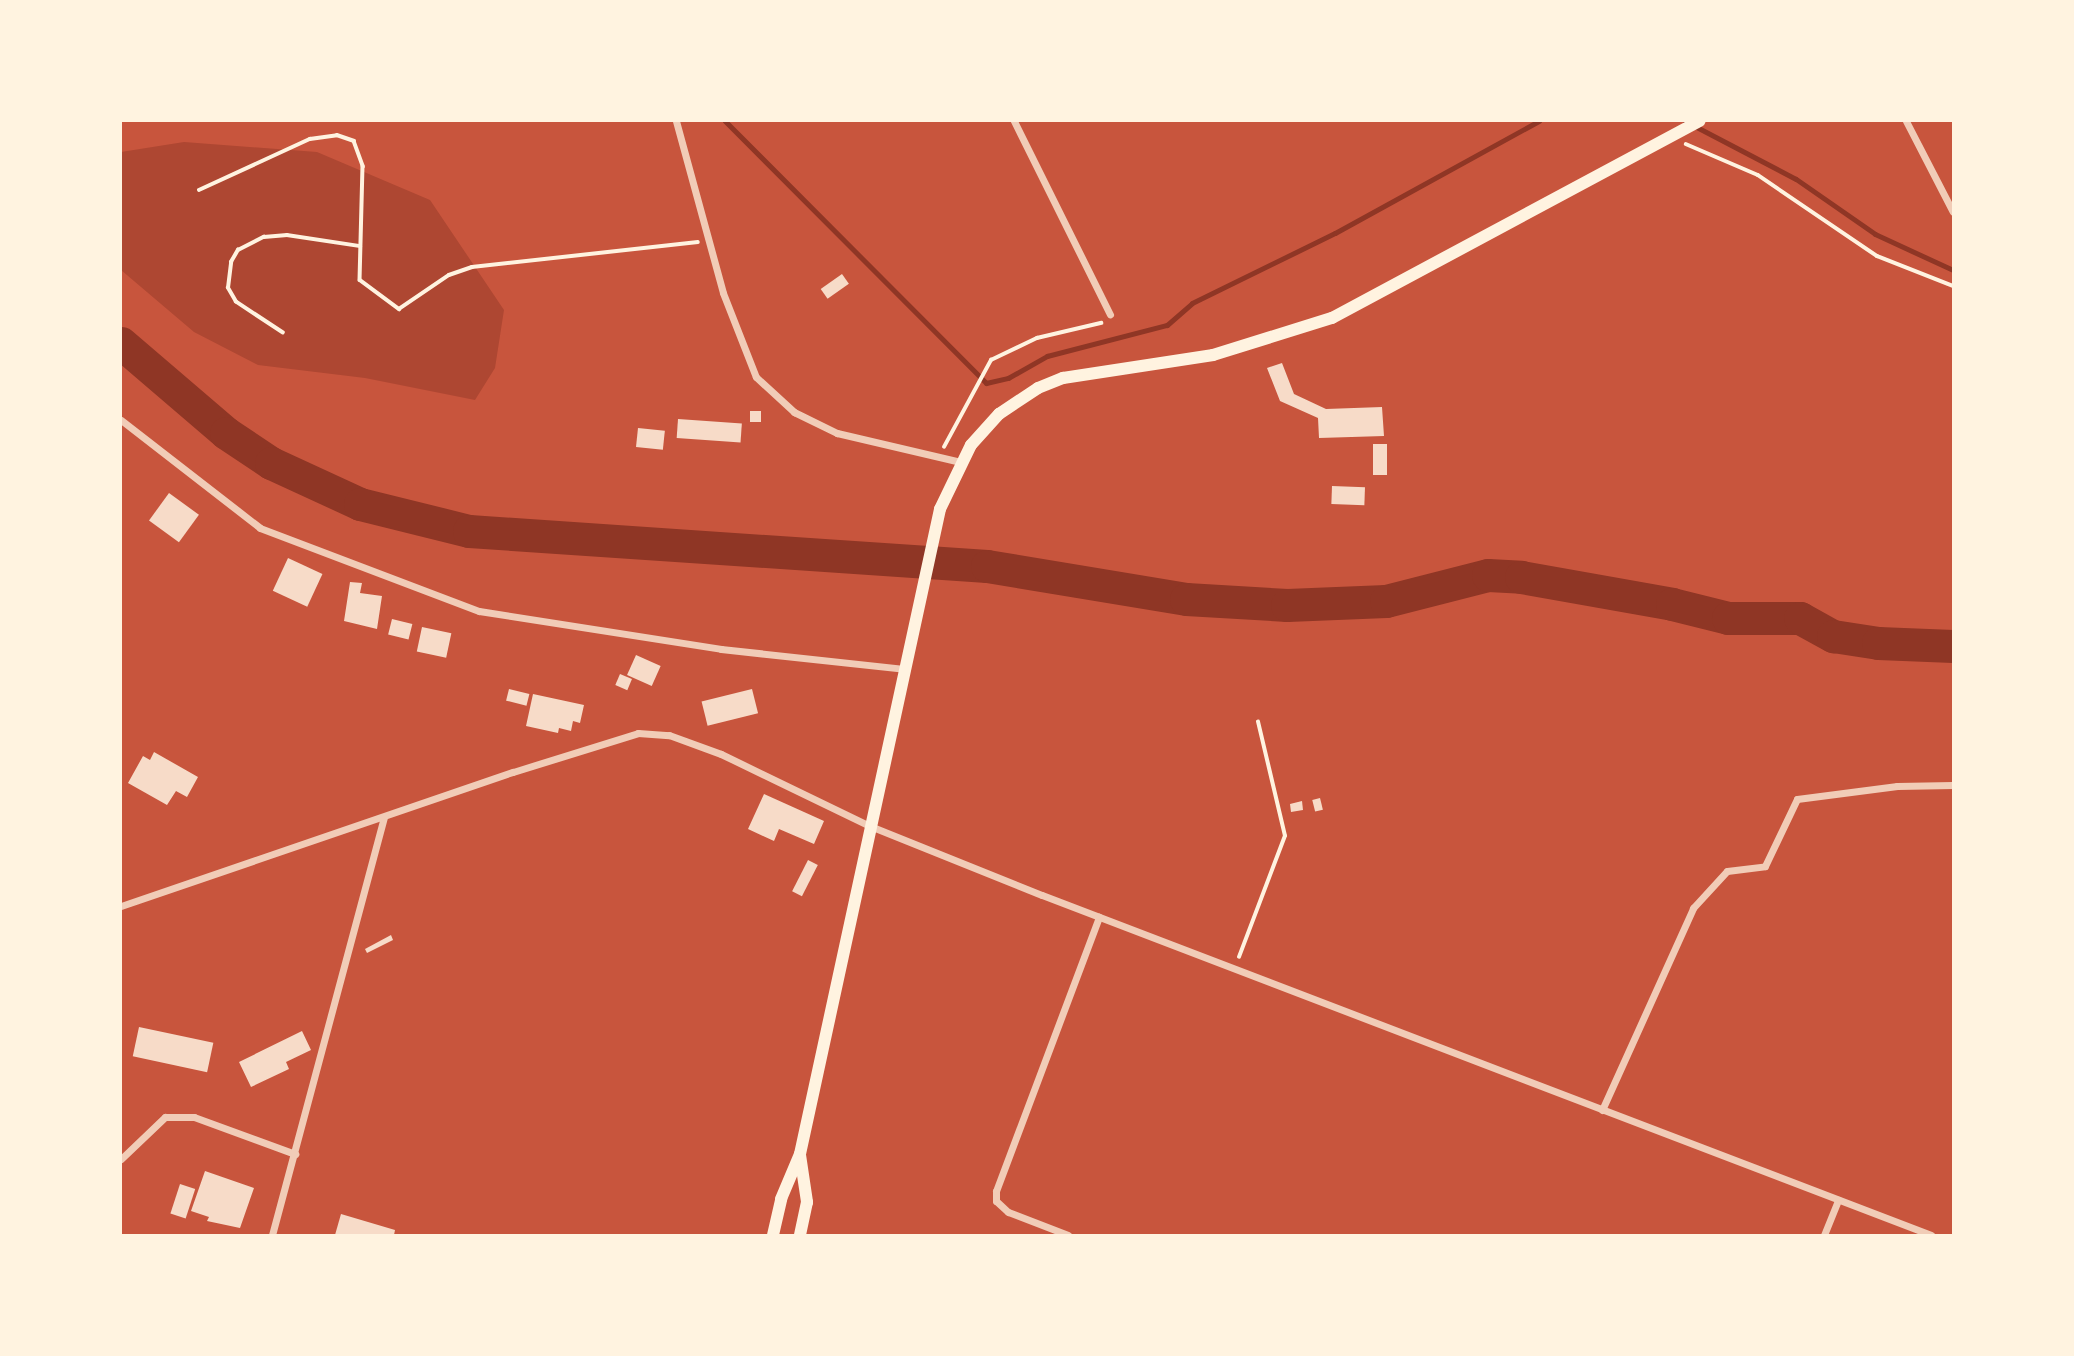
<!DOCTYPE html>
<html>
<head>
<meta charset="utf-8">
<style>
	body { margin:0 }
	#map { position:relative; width:2074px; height:1356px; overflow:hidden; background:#c8553d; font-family:Arial,sans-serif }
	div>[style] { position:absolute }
	.green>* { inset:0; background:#ae4732 }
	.stream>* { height:5px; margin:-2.5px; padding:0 2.5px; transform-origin:2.5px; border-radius:2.5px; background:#8f3625 }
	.river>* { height:33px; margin:-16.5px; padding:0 16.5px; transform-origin:16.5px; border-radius:16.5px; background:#8f3625 }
	.building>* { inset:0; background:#f7dbc8; transform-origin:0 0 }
	.path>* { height:3.5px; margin:-1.75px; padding:0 1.75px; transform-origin:1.75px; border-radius:1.75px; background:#fff3e0 }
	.minor>* { height:7px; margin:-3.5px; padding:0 3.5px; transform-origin:3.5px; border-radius:3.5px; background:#f1ccb7 }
	.primary>* { height:12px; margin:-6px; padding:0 6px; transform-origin:6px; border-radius:6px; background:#fff3e0 }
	span { translate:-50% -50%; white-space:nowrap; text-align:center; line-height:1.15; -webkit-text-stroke:7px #fff3e0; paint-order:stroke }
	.frame { position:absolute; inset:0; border:122px solid #fff3e0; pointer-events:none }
</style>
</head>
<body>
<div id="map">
	<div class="green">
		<i style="clip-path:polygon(184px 142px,317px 152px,430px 200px,504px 310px,495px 368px,475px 400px,365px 378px,258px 365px,194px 332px,121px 270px,121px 152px)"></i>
	</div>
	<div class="stream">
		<i style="left:725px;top:121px;width:370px;rotate:45.1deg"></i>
		<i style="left:986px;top:383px;width:23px;rotate:-13deg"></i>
		<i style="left:1008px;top:378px;width:45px;rotate:-29.4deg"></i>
		<i style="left:1047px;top:356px;width:124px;rotate:-14.5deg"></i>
		<i style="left:1167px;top:325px;width:33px;rotate:-41deg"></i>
		<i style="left:1192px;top:303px;width:159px;rotate:-26.1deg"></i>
		<i style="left:1335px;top:233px;width:233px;rotate:-28.8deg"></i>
		<i style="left:1685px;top:121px;width:125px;rotate:27.6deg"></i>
		<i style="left:1796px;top:179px;width:96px;rotate:34.8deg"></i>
		<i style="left:1875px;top:234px;width:86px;rotate:24.8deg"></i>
	</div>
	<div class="river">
		<i style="left:121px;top:343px;width:138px;rotate:40.6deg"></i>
		<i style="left:226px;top:433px;width:54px;rotate:33.7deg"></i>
		<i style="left:271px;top:463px;width:98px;rotate:24.7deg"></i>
		<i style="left:360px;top:504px;width:112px;rotate:13.9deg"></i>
		<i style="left:469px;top:531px;width:519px;rotate:3.87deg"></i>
		<i style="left:987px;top:566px;width:202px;rotate:9.4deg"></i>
		<i style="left:1186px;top:599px;width:101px;rotate:3.4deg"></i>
		<i style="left:1287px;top:605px;width:99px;rotate:-2.3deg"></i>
		<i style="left:1386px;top:601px;width:105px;rotate:-14.3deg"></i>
		<i style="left:1488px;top:575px;width:33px;rotate:3deg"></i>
		<i style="left:1521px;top:577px;width:153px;rotate:10.1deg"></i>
		<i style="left:1672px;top:604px;width:58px;rotate:14deg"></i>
		<i style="left:1728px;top:618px;width:72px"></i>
		<i style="left:1800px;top:618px;width:38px;rotate:29deg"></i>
		<i style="left:1833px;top:636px;width:46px;rotate:8.8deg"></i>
		<i style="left:1878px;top:643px;width:75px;rotate:2.3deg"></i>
	</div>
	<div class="building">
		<i style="left:842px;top:274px;width:12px;height:26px;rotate:55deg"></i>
		<i style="clip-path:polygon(1282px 363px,1294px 394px,1326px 409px,1382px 407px,1384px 436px,1319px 438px,1318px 418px,1280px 401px,1267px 368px)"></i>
		<i style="left:750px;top:411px;width:11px;height:11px"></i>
		<i style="left:678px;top:419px;width:64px;height:19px;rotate:4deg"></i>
		<i style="left:638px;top:428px;width:27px;height:19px;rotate:6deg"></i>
		<i style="left:1373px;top:444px;width:14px;height:31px"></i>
		<i style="left:1332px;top:486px;width:33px;height:18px;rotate:2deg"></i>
		<i style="left:169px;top:493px;width:37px;height:34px;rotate:36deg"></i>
		<i style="left:288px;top:558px;width:38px;height:36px;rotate:25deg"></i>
		<i style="clip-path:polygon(350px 582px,362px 583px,360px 593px,382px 596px,377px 629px,344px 621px)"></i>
		<i style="left:392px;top:619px;width:21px;height:16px;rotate:14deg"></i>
		<i style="left:422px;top:627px;width:30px;height:25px;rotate:12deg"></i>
		<i style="left:636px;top:655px;width:27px;height:22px;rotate:24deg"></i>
		<i style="left:620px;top:674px;width:13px;height:12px;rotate:23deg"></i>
		<i style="left:509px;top:689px;width:21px;height:12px;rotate:14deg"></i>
		<i style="left:752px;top:689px;width:25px;height:52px;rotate:76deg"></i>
		<i style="clip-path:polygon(533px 694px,584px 705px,580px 723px,573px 721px,571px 731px,559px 728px,558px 733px,526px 726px)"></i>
		<i style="clip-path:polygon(154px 752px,198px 777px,187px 797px,176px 791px,167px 805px,128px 783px,143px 756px,150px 760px)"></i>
		<i style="clip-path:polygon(764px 794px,824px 821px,814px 844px,779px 829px,774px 841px,748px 829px)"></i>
		<i style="left:1320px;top:798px;width:12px;height:8px;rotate:76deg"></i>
		<i style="clip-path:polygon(1302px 801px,1303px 810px,1291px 812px,1290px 804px)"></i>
		<i style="left:808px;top:860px;width:11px;height:35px;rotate:27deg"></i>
		<i style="clip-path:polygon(391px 935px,393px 940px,367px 953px,365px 949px)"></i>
		<i style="left:139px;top:1027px;width:76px;height:30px;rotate:12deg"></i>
		<i style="clip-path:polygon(302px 1031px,311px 1050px,286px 1062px,289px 1069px,251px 1087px,239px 1062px)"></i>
		<i style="clip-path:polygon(205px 1171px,254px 1188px,240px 1228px,207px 1221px,209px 1217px,191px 1211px)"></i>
		<i style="left:180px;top:1184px;width:16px;height:31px;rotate:18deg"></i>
		<i style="clip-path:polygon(341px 1214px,395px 1230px,394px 1235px,335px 1235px)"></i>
	</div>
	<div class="path">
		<i style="left:1686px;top:144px;width:78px;rotate:23.3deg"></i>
		<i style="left:1758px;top:175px;width:144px;rotate:34.2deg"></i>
		<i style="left:1877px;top:256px;width:82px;rotate:21.5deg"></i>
		<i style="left:199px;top:190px;width:122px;rotate:-24.7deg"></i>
		<i style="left:310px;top:139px;width:27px;rotate:-8deg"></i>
		<i style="left:337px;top:135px;width:18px;rotate:19deg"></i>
		<i style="left:354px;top:141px;width:27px;rotate:70deg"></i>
		<i style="left:363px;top:166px;width:114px;rotate:91.5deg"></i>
		<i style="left:360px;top:280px;width:49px;rotate:36.6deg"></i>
		<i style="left:399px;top:309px;width:60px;rotate:-34.2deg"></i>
		<i style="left:449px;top:275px;width:24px;rotate:-19deg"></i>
		<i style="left:472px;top:267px;width:227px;rotate:-6.3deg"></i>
		<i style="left:283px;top:333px;width:56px;rotate:-146.6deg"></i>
		<i style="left:236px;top:302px;width:16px;rotate:-120deg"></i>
		<i style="left:228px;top:288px;width:26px;rotate:-83deg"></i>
		<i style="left:231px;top:262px;width:14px;rotate:-60deg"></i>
		<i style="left:238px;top:250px;width:29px;rotate:-27deg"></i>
		<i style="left:264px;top:237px;width:23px;rotate:-5deg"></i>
		<i style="left:287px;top:235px;width:74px;rotate:8.6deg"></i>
		<i style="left:944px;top:447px;width:99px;rotate:-61.6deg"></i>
		<i style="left:991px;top:360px;width:51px;rotate:-25.6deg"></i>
		<i style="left:1037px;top:338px;width:66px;rotate:-13.2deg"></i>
		<i style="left:1239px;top:957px;width:129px;rotate:-69.2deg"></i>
		<i style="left:1285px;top:836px;width:117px;rotate:-103.3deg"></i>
	</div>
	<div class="minor">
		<i style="left:676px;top:121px;width:178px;rotate:74.7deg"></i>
		<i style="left:723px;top:293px;width:90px;rotate:68.6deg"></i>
		<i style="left:756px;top:377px;width:52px;rotate:42.6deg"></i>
		<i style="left:794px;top:412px;width:48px;rotate:26deg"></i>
		<i style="left:837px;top:433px;width:127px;rotate:13.2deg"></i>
		<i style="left:1014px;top:121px;width:216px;rotate:63.6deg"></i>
		<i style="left:1906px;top:121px;width:102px;rotate:62.7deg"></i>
		<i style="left:121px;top:420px;width:176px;rotate:37.8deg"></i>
		<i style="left:260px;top:528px;width:234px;rotate:20.8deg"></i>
		<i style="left:479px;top:611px;width:245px;rotate:8.9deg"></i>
		<i style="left:721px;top:649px;width:184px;rotate:6.2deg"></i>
		<i style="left:121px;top:906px;width:414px;rotate:-18.9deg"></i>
		<i style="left:513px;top:772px;width:131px;rotate:-17.3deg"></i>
		<i style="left:638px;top:733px;width:31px;rotate:4deg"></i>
		<i style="left:669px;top:735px;width:55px;rotate:20.1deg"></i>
		<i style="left:721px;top:754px;width:165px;rotate:25.8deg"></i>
		<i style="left:870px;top:826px;width:185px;rotate:21.9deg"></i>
		<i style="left:1042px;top:895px;width:952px;rotate:20.93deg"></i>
		<i style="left:1602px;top:1110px;width:222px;rotate:-65.7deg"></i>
		<i style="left:1693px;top:908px;width:50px;rotate:-47.4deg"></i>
		<i style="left:1727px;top:871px;width:38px;rotate:-7deg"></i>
		<i style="left:1765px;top:866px;width:74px;rotate:-64.5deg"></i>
		<i style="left:1797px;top:799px;width:101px;rotate:-7.4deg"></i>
		<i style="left:1897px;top:786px;width:56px;rotate:-1deg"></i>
		<i style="left:121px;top:1159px;width:61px;rotate:-43.7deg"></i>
		<i style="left:165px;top:1117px;width:29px"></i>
		<i style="left:194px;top:1117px;width:108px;rotate:20.1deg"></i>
		<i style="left:272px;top:1235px;width:433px;rotate:-75deg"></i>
		<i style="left:1068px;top:1235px;width:64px;rotate:-159deg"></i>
		<i style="left:1008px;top:1212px;width:16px;rotate:-137deg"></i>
		<i style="left:996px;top:1201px;width:10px;rotate:-90deg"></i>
		<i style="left:996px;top:1191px;width:293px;rotate:-69.4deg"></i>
		<i style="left:1824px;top:1235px;width:38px;rotate:-68deg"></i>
	</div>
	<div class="primary">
		<i style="left:800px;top:1155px;width:48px;rotate:81.5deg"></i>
		<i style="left:807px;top:1202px;width:34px;rotate:102deg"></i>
		<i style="left:773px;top:1235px;width:37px;rotate:-77deg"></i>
		<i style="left:781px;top:1199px;width:49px;rotate:-67.1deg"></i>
		<i style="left:800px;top:1154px;width:660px;rotate:-77.75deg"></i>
		<i style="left:940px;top:509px;width:71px;rotate:-64.2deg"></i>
		<i style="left:971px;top:445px;width:42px;rotate:-47.9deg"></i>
		<i style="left:999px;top:414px;width:47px;rotate:-33.7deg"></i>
		<i style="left:1038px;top:388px;width:27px;rotate:-22deg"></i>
		<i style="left:1063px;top:378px;width:152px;rotate:-8.7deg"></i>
		<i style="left:1213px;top:355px;width:125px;rotate:-17.3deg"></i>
		<i style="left:1332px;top:318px;width:417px;rotate:-28.2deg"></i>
	</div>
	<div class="frame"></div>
</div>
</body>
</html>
